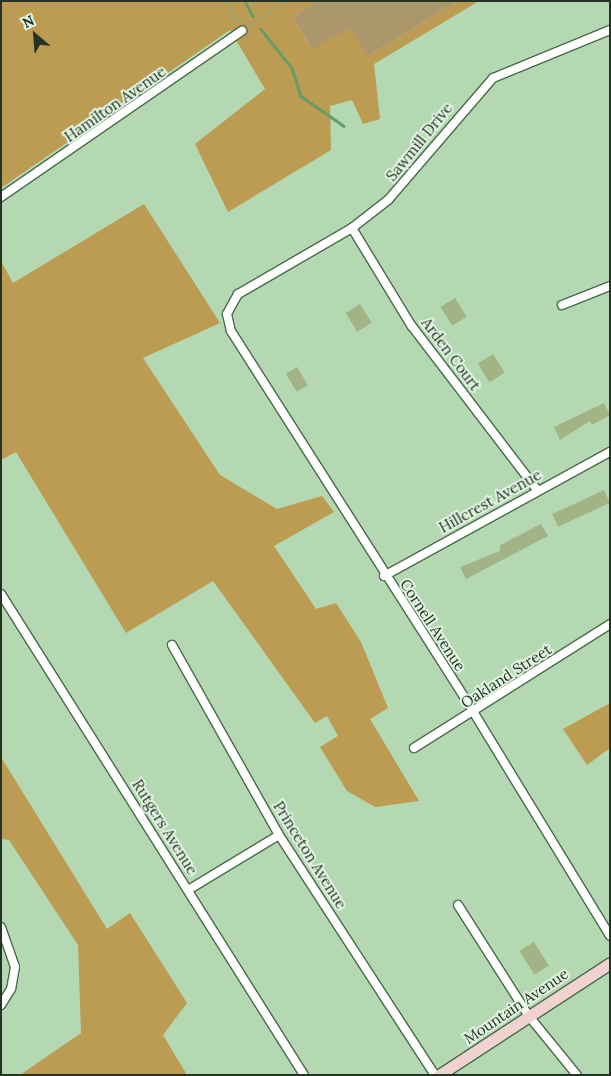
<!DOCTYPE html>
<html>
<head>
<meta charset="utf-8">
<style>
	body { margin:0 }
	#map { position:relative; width:611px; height:1076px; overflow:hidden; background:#b3d8b2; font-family:Lora,serif }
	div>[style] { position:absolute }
	.green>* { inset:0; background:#ac976c }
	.forest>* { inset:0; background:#bc9b53 }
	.stream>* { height:2.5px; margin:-1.25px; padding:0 1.25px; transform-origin:1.25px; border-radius:1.25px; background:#669d67 }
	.building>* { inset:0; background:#a2b386; transform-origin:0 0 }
	.path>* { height:2px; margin-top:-1px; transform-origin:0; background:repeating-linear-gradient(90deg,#87a587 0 4px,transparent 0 8px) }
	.roads { filter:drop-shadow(1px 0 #496b4a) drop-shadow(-1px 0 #496b4a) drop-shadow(0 1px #496b4a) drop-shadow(0 -1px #496b4a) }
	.minor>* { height:8px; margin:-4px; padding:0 4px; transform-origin:4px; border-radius:4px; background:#fff }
	.secondary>* { height:11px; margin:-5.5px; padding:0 5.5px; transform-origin:5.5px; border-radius:5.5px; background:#f0d2d0 }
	span { translate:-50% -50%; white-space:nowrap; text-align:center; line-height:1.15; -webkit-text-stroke:4px #e0f3e0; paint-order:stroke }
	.street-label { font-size:15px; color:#253325 }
	.frame { position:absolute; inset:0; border:2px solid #253325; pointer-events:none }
	.north { position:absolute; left:10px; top:10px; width:50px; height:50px; -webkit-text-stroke:4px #e0f3e0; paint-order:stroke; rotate:333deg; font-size:14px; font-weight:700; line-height:20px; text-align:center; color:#253325 }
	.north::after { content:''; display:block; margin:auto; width:18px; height:22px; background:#253325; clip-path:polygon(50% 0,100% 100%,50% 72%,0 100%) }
</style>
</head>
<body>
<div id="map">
	<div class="green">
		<i style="clip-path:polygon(316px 1px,458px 1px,368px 56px,312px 49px,293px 17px)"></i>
	</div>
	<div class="forest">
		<i style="clip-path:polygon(1px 1px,316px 1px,293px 17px,312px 49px,351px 28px,368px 56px,458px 1px,479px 1px,374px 64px,380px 119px,363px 124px,352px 100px,330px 106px,331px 150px,228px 212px,195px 144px,265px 89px,230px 30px,1px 188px)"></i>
		<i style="clip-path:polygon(144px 204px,220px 323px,143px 358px,220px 475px,277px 509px,322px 496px,334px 512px,274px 546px,316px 609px,336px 603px,361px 642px,388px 708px,370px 719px,419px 801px,375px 807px,347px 791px,320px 747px,338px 736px,327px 716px,315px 723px,213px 581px,126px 633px,16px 452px,1px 460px,1px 261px,13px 283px)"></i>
		<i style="clip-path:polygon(610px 703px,610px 748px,587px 765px,563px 729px)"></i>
		<i style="clip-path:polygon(1px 757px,107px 929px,130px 913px,187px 1003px,163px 1035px,187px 1075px,20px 1075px,81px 1033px,78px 945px,9px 840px,1px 839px)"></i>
	</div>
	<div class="stream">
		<i style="left:245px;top:1px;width:17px;rotate:62deg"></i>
		<i style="left:261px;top:29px;width:50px;rotate:51.5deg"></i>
		<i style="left:292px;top:68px;width:29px;rotate:72deg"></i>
		<i style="left:301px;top:96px;width:52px;rotate:34.9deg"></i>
	</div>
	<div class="building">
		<i style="left:455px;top:298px;width:22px;height:17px;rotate:58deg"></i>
		<i style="left:360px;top:304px;width:22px;height:17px;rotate:58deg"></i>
		<i style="left:493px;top:354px;width:22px;height:18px;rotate:58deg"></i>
		<i style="left:297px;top:367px;width:21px;height:13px;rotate:59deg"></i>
		<i style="clip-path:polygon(604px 403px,610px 415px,592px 425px,590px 421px,560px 440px,554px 427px)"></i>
		<i style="left:604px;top:490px;width:14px;height:57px;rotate:65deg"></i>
		<i style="clip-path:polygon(541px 524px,548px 536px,466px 579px,460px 567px,500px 551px,500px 545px)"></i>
		<i style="left:534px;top:942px;width:28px;height:17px;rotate:58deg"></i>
	</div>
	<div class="path">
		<i style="left:226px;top:1px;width:26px;rotate:61deg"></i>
		<i style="left:248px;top:27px;width:45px;rotate:-35.1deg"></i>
	</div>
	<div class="roads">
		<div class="minor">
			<i style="left:610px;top:30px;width:126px;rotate:157.7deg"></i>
			<i style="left:493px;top:78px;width:161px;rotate:130.7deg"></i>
			<i style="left:388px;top:200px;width:46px;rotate:142.1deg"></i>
			<i style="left:352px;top:228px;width:132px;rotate:149.9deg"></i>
			<i style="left:238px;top:294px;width:23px;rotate:119deg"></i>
			<i style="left:227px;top:314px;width:17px;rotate:77deg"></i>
			<i style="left:231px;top:331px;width:453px;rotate:57.5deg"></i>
			<i style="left:474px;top:713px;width:261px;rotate:58.6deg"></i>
			<i style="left:1px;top:197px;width:293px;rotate:-34.6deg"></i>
			<i style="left:352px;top:228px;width:114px;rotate:58.7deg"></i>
			<i style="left:411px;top:325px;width:208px;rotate:52.6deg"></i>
			<i style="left:562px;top:305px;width:52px;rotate:-21.6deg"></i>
			<i style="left:384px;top:576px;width:258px;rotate:-28.8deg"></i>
			<i style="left:1px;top:594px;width:568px;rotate:57.79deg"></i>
			<i style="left:172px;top:645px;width:218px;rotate:60.6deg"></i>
			<i style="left:279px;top:835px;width:286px;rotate:57deg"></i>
			<i style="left:414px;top:748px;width:232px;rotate:-32.3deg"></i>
			<i style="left:188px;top:890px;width:106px;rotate:-31.1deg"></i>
			<i style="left:458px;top:905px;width:130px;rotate:57.5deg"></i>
			<i style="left:528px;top:1015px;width:77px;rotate:50.8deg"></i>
			<i style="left:1px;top:927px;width:42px;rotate:70.7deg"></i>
			<i style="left:15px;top:967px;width:22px;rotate:100deg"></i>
			<i style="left:11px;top:989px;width:19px;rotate:122deg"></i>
		</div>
		<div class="secondary">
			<i style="left:439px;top:1075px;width:204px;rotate:-33.2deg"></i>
		</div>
	</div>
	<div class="street-label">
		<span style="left:115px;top:104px;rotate:-35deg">Hamilton Avenue</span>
		<span style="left:419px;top:142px;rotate:-51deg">Sawmill Drive</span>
		<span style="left:451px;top:354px;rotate:53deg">Arden Court</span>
		<span style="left:490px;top:501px;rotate:-29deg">Hillcrest Avenue</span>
		<span style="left:433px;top:625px;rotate:57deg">Cornell Avenue</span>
		<span style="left:506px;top:676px;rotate:-33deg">Oakland Street</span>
		<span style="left:165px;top:827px;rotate:58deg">Rutgers Avenue</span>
		<span style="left:310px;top:855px;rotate:58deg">Princeton Avenue</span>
		<span style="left:516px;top:1006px;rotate:-34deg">Mountain Avenue</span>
	</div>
	<div class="frame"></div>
	<div class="north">N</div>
</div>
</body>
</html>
